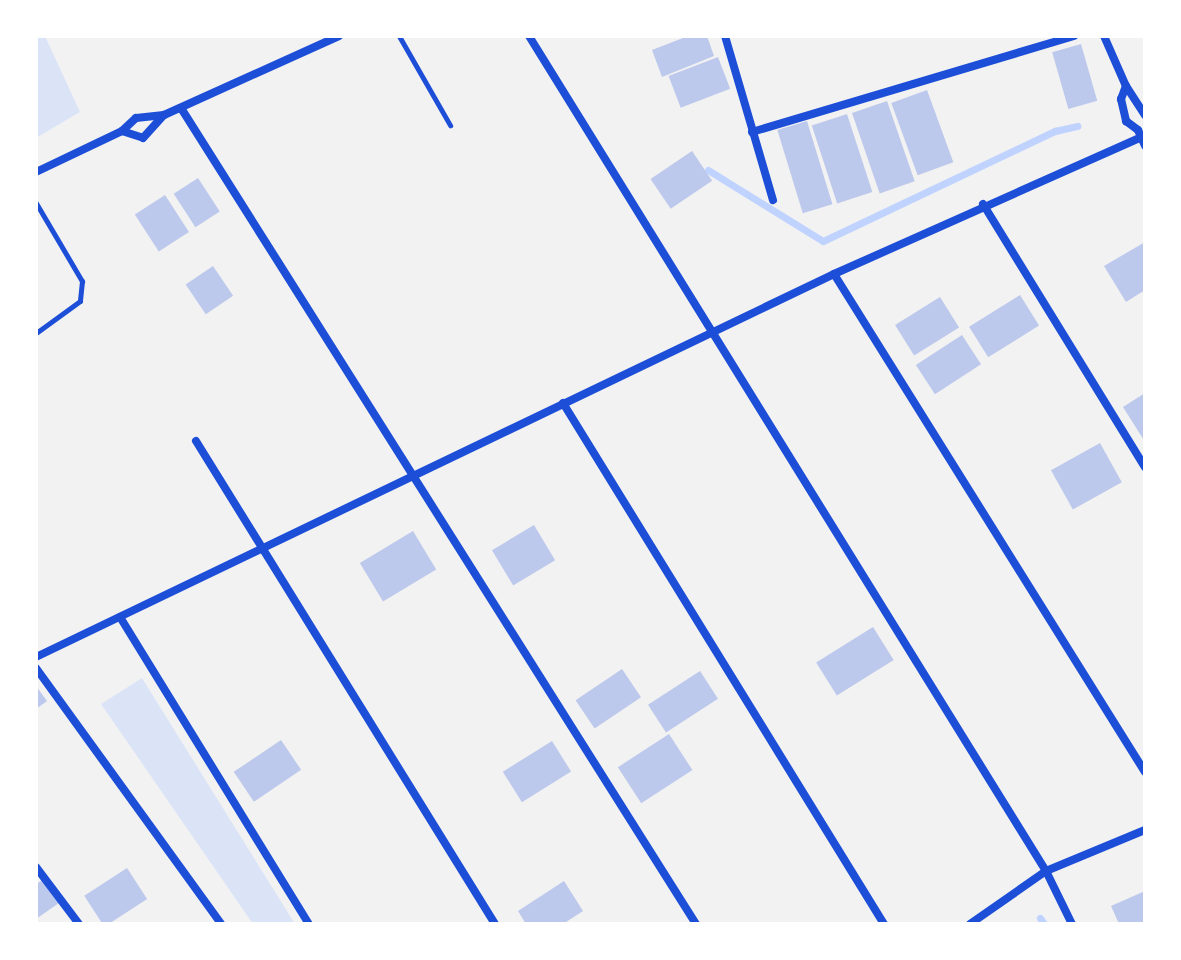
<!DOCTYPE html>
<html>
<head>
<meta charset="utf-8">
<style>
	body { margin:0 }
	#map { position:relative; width:1181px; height:960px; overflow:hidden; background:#f2f2f2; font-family:Inter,sans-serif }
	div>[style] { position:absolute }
	.green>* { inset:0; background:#dbe4f7 }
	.stream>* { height:7px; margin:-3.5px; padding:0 3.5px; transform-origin:3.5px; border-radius:3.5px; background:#bfd3fe }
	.building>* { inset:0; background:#bdc9ec; transform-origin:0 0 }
	.service>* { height:5px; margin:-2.5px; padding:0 2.5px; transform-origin:2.5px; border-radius:2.5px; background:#1d4ed8 }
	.minor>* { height:8px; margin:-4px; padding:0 4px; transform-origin:4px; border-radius:4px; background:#1d4ed8 }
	span { translate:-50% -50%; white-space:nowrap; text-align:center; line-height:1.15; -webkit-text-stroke:6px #fff; paint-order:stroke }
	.frame { position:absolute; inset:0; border:38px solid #fff; pointer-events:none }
</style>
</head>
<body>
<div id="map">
	<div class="green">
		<i style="clip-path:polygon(36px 36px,45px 36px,80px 112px,36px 138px)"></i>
		<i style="clip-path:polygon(142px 678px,295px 924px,253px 924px,101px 704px)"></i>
	</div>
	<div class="stream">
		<i style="left:708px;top:170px;width:135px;rotate:31.7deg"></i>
		<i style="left:823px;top:241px;width:257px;rotate:-25.4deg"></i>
		<i style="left:1055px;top:131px;width:23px;rotate:-13deg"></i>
		<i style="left:1040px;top:918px;width:7px;rotate:56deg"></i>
	</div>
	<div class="building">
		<i style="clip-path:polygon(688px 36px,707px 36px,714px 56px,662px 77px,652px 50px)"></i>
		<i style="left:1081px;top:44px;width:59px;height:30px;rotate:74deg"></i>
		<i style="left:718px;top:57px;width:34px;height:53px;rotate:69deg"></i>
		<i style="left:927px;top:90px;width:77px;height:38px;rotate:70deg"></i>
		<i style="left:887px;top:101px;width:85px;height:37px;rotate:71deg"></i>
		<i style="left:847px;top:114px;width:82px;height:37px;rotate:72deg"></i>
		<i style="left:807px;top:121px;width:87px;height:31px;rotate:73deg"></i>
		<i style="left:692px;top:151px;width:36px;height:50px;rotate:56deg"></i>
		<i style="left:198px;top:178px;width:40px;height:29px;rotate:57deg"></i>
		<i style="left:165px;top:195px;width:44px;height:36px;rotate:57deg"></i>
		<i style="clip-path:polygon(1145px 242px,1145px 290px,1126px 302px,1104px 266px)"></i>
		<i style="left:213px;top:266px;width:36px;height:33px;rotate:56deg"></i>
		<i style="left:1020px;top:295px;width:36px;height:60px;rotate:58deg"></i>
		<i style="left:940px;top:297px;width:36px;height:53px;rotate:58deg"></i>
		<i style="left:962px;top:335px;width:35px;height:55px;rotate:57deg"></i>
		<i style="clip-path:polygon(1145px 393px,1145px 442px,1123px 407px)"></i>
		<i style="left:1100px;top:443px;width:45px;height:56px;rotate:61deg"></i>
		<i style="left:534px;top:525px;width:41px;height:49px;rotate:59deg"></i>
		<i style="left:413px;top:531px;width:45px;height:62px;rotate:59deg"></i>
		<i style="left:873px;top:627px;width:39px;height:67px;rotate:58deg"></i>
		<i style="left:622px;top:669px;width:34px;height:56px;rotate:56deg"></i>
		<i style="left:700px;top:671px;width:33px;height:62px;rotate:57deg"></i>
		<i style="clip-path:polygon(36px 686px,47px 701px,36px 709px)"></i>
		<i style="left:669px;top:734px;width:43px;height:61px;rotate:57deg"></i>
		<i style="left:281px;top:740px;width:36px;height:57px;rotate:56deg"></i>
		<i style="left:552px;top:741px;width:36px;height:58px;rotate:58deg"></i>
		<i style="left:127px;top:868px;width:37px;height:51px;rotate:57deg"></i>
		<i style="clip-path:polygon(43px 880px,59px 903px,36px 919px,36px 884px)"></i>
		<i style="clip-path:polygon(564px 881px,583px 911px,563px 924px,526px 924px,518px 911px)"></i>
		<i style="clip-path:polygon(1145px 891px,1145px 924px,1119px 924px,1111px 906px)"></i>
	</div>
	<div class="service">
		<i style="left:399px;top:36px;width:103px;rotate:60.2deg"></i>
		<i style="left:36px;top:203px;width:91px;rotate:59.5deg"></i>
		<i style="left:82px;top:281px;width:20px;rotate:96deg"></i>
		<i style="left:80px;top:301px;width:54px;rotate:144deg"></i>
	</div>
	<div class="minor">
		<i style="left:529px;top:36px;width:982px;rotate:58.24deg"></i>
		<i style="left:1046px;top:871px;width:59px;rotate:63.9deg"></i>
		<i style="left:725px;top:36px;width:171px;rotate:73.7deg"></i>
		<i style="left:1104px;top:36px;width:55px;rotate:66.3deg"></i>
		<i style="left:1126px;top:86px;width:14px;rotate:111deg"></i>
		<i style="left:1121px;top:99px;width:23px;rotate:77deg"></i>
		<i style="left:1126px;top:121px;width:15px;rotate:37deg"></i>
		<i style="left:1138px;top:130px;width:17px;rotate:66deg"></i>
		<i style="left:1126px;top:86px;width:35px;rotate:57deg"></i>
		<i style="left:181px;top:108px;width:965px;rotate:57.74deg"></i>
		<i style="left:122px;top:131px;width:22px;rotate:18deg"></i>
		<i style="left:143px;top:138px;width:31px;rotate:-48deg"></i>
		<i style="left:752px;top:132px;width:336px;rotate:-16.6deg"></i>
		<i style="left:36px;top:172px;width:95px;rotate:-25.5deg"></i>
		<i style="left:122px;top:131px;width:19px;rotate:-43deg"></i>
		<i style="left:136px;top:118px;width:28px;rotate:-6deg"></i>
		<i style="left:164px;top:115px;width:192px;rotate:-24.3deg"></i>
		<i style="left:983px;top:204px;width:309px;rotate:58.4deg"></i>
		<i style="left:834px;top:274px;width:587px;rotate:58.02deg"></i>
		<i style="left:563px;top:403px;width:612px;rotate:58.36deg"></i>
		<i style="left:196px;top:441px;width:568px;rotate:58.24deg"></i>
		<i style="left:120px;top:617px;width:361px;rotate:58.4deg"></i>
		<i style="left:36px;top:657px;width:885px;rotate:-25.64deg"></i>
		<i style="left:834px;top:274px;width:335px;rotate:-24deg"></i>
		<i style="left:36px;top:668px;width:316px;rotate:54.1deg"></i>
		<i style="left:36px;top:867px;width:71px;rotate:53deg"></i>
		<i style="left:970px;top:924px;width:93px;rotate:-34.9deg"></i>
		<i style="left:1046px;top:871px;width:107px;rotate:-22.5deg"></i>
	</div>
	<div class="frame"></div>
</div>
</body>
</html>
